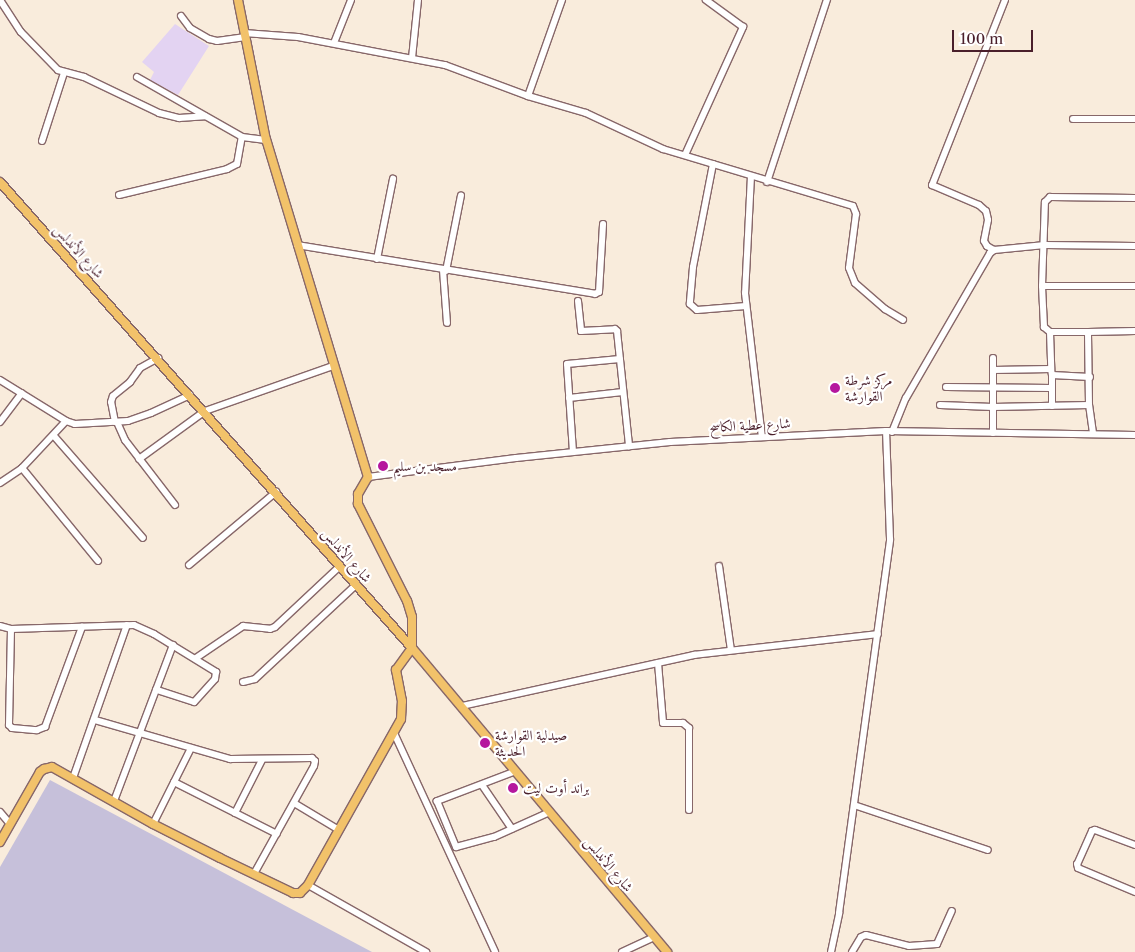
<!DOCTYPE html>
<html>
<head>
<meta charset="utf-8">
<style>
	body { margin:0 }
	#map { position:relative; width:1135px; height:952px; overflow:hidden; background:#f9ecdc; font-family:"Libre Caslon Text",Amiri,serif }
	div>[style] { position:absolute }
	.built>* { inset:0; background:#e3d3f2 }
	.industrial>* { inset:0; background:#c6c0da }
	.roads { filter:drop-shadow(1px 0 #876769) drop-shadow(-1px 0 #876769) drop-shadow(0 1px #876769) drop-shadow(0 -1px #876769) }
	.minor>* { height:6px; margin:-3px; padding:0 3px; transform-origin:3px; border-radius:3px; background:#fff }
	.major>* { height:8px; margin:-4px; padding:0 4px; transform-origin:4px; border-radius:4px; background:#f2c26a }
	.dots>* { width:14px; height:14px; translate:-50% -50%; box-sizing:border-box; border:2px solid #fff; border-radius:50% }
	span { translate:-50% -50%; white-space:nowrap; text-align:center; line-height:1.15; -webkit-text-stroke:4.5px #fff; paint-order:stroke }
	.street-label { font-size:14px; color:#4a1f2b }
	.poi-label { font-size:14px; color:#4a1f2b }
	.left { translate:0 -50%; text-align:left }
	.scale { position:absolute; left:952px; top:30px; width:81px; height:22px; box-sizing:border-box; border:2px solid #4a1f2b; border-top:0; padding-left:6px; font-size:15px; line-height:18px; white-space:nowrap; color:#4a1f2b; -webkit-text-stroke:4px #fff; paint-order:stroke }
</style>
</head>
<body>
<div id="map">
	<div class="built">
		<i style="clip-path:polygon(175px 24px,209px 46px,178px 95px,150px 80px,154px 72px,142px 62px)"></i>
	</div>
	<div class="industrial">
		<i style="clip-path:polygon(50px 780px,372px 952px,0 952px,0 867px)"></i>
	</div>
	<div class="roads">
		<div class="minor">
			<i style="left:0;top:0;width:38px;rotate:57deg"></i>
			<i style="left:21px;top:32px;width:53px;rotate:45.8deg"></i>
			<i style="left:58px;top:70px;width:27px;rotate:15deg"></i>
			<i style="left:84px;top:77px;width:83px;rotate:25.6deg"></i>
			<i style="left:159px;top:113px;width:21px;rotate:14deg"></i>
			<i style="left:179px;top:118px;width:26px;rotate:-4deg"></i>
			<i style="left:1005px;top:0;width:199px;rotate:111.5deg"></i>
			<i style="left:932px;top:185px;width:51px;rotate:23.1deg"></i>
			<i style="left:979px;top:205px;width:9px;rotate:41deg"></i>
			<i style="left:986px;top:211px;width:9px;rotate:77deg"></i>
			<i style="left:988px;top:220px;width:21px;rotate:101deg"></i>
			<i style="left:984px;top:241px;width:6px;rotate:59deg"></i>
			<i style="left:987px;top:246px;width:8px;rotate:30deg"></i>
			<i style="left:994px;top:250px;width:51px;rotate:-5.6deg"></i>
			<i style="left:1045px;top:245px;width:90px;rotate:0.6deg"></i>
			<i style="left:181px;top:16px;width:15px;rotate:53deg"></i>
			<i style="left:190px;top:28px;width:22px;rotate:30deg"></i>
			<i style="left:209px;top:39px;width:8px;rotate:14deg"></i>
			<i style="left:217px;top:41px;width:27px;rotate:-8deg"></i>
			<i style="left:244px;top:33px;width:54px;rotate:4.2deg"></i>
			<i style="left:298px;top:37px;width:150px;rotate:10.8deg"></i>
			<i style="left:445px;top:65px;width:89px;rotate:20.5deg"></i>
			<i style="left:528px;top:96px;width:60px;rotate:16.3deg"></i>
			<i style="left:586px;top:113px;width:85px;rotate:25.1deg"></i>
			<i style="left:663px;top:149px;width:198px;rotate:16.7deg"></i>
			<i style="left:853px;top:206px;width:9px;rotate:69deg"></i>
			<i style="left:856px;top:214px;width:54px;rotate:97.4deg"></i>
			<i style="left:849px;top:268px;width:16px;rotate:68deg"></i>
			<i style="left:855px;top:283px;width:40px;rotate:41deg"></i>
			<i style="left:885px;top:309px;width:21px;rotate:31deg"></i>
			<i style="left:334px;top:43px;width:46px;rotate:-68.4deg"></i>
			<i style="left:412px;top:58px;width:58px;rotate:-84.1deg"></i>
			<i style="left:137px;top:77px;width:121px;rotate:29.7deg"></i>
			<i style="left:242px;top:137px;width:24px;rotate:7deg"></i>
			<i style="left:528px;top:96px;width:102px;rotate:-70.5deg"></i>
			<i style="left:1073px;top:119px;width:62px"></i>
			<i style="left:42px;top:141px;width:71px;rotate:-72.1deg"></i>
			<i style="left:685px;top:155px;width:141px;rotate:-65.6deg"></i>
			<i style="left:743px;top:27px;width:46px;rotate:-143.9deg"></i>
			<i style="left:713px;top:164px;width:105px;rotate:101deg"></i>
			<i style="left:693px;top:267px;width:37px;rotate:95deg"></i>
			<i style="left:690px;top:304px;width:9px;rotate:41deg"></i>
			<i style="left:697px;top:310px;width:49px;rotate:-4.7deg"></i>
			<i style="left:751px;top:176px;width:117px;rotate:92.9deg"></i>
			<i style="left:745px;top:293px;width:145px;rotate:83.3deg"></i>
			<i style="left:767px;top:182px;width:192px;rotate:-71.8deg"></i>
			<i style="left:119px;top:195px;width:111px;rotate:-13.5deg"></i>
			<i style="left:227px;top:169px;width:11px;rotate:-27deg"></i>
			<i style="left:237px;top:164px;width:27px;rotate:-80deg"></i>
			<i style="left:297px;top:245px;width:302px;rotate:9.3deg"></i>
			<i style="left:595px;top:294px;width:4px;rotate:-27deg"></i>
			<i style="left:599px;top:292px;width:68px;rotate:-86.6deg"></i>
			<i style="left:377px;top:259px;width:82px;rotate:-78.7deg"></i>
			<i style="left:443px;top:270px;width:53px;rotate:85.7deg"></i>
			<i style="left:446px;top:271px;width:77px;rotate:-78.8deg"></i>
			<i style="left:1042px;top:286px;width:93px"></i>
			<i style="left:578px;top:301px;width:30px;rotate:84deg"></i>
			<i style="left:581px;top:331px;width:34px;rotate:-3deg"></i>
			<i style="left:615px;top:329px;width:3px;rotate:45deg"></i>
			<i style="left:617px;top:331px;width:116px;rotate:84deg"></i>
			<i style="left:1050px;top:332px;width:37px;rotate:88deg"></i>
			<i style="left:1088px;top:332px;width:38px;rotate:180deg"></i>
			<i style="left:1050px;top:332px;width:8px;rotate:-140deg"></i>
			<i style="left:1044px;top:327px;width:41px;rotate:-92.8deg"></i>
			<i style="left:1042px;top:286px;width:84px;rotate:-88deg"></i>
			<i style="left:1045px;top:202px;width:7px;rotate:-45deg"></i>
			<i style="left:1050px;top:197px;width:85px;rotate:0.7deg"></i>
			<i style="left:993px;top:358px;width:75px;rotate:90deg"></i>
			<i style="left:993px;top:370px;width:58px;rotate:-1deg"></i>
			<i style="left:1051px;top:369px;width:6px;rotate:81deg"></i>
			<i style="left:1052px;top:375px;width:38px;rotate:3deg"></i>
			<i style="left:1052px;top:375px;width:31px;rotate:90deg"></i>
			<i style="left:0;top:380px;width:78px;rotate:31.8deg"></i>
			<i style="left:66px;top:421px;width:9px;rotate:18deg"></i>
			<i style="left:75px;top:424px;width:53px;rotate:-3.2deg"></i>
			<i style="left:128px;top:421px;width:24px;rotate:-19deg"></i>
			<i style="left:151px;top:413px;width:43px;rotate:-24.8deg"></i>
			<i style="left:946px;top:387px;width:106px;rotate:0.5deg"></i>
			<i style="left:569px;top:398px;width:54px;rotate:-6.3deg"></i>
			<i style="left:940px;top:405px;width:53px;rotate:2.2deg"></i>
			<i style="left:993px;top:407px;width:96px;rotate:-1.2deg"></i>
			<i style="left:0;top:422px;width:36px;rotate:-53deg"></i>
			<i style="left:115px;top:422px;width:20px;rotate:-101deg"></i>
			<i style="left:111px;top:402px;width:6px;rotate:-72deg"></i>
			<i style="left:113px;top:396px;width:22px;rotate:-39deg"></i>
			<i style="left:130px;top:382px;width:17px;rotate:-54deg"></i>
			<i style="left:140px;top:368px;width:21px;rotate:-29deg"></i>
			<i style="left:117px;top:422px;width:20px;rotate:66deg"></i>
			<i style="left:125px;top:440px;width:82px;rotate:52.4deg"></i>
			<i style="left:892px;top:432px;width:37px;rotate:-68deg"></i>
			<i style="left:906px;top:398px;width:168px;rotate:-59.9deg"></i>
			<i style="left:990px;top:253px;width:5px;rotate:-37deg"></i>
			<i style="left:1093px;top:433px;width:28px;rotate:-98deg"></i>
			<i style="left:1089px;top:405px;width:73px;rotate:-90.8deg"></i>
			<i style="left:1088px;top:332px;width:47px;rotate:-1.2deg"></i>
			<i style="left:54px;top:436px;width:135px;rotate:48.9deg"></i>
			<i style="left:573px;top:452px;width:88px;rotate:-93.9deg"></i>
			<i style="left:567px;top:364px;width:53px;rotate:-5.4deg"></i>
			<i style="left:139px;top:459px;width:82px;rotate:-36deg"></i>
			<i style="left:205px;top:411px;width:136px;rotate:-19.4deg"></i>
			<i style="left:22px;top:468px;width:120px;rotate:50.7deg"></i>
			<i style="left:368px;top:477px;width:149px;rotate:-7.3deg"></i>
			<i style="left:516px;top:458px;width:155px;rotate:-5.9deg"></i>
			<i style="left:670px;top:442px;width:216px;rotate:-2.9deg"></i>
			<i style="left:886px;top:431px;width:249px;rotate:0.9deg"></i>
			<i style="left:0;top:483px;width:27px;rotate:-34deg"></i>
			<i style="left:22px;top:468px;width:64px;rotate:-46.9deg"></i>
			<i style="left:189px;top:565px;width:114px;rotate:-40deg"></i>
			<i style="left:719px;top:566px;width:85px;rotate:81.9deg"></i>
			<i style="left:0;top:626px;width:11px;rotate:15deg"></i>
			<i style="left:11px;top:629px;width:123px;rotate:-1.9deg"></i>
			<i style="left:134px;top:625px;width:22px;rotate:24deg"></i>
			<i style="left:154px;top:634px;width:73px;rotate:31.5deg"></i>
			<i style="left:216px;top:672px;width:7px;rotate:98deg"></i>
			<i style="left:215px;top:679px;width:31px;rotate:132deg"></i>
			<i style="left:194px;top:702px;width:40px;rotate:-162deg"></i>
			<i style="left:11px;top:629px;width:96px;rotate:91.2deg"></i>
			<i style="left:9px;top:725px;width:4px;rotate:45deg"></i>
			<i style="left:12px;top:728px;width:25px;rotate:5deg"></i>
			<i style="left:37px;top:730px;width:9px;rotate:-21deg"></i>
			<i style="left:45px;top:727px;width:107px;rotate:-69.7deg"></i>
			<i style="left:196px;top:658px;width:57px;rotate:-34.2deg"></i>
			<i style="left:243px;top:626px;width:27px;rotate:6deg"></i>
			<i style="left:270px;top:629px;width:5px;rotate:-22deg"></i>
			<i style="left:275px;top:627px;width:89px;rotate:-43.2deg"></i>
			<i style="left:658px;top:663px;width:60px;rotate:85.2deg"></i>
			<i style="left:663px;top:723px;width:20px"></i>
			<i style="left:683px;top:723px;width:8px;rotate:40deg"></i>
			<i style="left:689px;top:728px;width:82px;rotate:90deg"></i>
			<i style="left:243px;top:682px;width:12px;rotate:-14deg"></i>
			<i style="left:255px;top:679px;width:139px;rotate:-43deg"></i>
			<i style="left:462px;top:706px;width:238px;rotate:-12.4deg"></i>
			<i style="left:694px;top:655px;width:185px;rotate:-6.5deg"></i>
			<i style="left:95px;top:720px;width:141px;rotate:16.1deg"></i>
			<i style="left:230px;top:759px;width:82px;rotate:-0.7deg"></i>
			<i style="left:312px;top:758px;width:4px;rotate:45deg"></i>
			<i style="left:315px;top:761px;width:5px;rotate:101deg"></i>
			<i style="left:314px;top:766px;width:124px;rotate:119.1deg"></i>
			<i style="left:394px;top:733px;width:241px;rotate:65.2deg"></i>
			<i style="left:516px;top:771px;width:85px;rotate:159.2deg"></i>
			<i style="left:437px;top:801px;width:50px;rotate:67.6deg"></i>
			<i style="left:456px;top:847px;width:39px;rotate:-15deg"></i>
			<i style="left:494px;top:837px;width:61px;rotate:-24.1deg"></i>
			<i style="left:73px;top:778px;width:162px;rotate:-70.6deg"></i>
			<i style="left:174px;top:782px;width:115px;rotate:26.8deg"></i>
			<i style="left:482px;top:785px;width:53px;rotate:55.7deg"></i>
			<i style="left:114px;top:801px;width:167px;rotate:-69.3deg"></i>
			<i style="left:294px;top:803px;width:52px;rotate:31deg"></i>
			<i style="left:854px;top:805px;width:141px;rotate:18.6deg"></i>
			<i style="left:0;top:812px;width:16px;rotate:50deg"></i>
			<i style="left:235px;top:813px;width:59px;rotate:-63deg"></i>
			<i style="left:153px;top:824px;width:85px;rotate:-63.4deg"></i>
			<i style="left:1135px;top:845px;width:43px;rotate:-159.4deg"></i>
			<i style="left:1095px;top:830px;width:3px;rotate:162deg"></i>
			<i style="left:1092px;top:831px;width:36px;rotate:114deg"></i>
			<i style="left:1077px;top:864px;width:4px;rotate:76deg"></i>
			<i style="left:1078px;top:868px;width:62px;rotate:22.8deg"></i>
			<i style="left:308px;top:885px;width:136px;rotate:29.6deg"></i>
			<i style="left:622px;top:952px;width:35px;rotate:-25deg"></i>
			<i style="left:831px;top:952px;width:40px;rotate:-78deg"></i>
			<i style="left:839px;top:913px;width:377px;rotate:-82.2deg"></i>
			<i style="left:890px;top:539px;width:108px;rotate:-92.1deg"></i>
			<i style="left:852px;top:952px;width:17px;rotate:-59deg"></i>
			<i style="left:861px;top:937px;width:5px;rotate:-22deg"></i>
			<i style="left:866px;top:935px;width:44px;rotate:14.3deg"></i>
			<i style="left:909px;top:946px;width:28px;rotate:-4deg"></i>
			<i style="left:937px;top:944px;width:36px;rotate:-66deg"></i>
		</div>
		<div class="major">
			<i style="left:0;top:182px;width:622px;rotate:48.52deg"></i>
			<i style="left:412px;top:648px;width:397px;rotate:50deg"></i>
			<i style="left:0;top:842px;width:81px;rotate:-60.3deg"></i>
			<i style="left:40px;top:772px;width:5px;rotate:-37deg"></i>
			<i style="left:44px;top:769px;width:8px;rotate:-14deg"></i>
			<i style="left:52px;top:767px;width:116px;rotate:29.4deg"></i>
			<i style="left:153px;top:824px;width:75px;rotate:26.9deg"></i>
			<i style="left:220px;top:858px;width:81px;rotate:25.6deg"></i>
			<i style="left:293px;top:893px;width:7px"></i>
			<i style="left:300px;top:893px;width:11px;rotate:-45deg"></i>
			<i style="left:308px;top:885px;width:190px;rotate:-60.7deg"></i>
			<i style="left:401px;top:719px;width:18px;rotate:-87deg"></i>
			<i style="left:402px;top:701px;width:32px;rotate:-101deg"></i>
			<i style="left:396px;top:670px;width:27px;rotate:-54deg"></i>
			<i style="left:412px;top:648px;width:31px;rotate:-90deg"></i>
			<i style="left:412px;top:617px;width:17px;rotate:-107deg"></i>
			<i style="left:407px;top:601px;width:109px;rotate:-116.8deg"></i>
			<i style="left:358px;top:504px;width:10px;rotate:-90deg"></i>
			<i style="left:358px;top:494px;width:20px;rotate:-60deg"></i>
			<i style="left:368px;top:477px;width:352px;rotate:-106.8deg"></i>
			<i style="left:266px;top:140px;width:143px;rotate:-101.3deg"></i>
		</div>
	</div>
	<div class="dots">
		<i style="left:835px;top:388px;background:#b5179e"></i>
		<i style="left:383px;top:466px;background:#b5179e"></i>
		<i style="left:485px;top:743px;background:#b5179e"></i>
		<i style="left:513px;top:788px;background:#b5179e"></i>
	</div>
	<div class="street-label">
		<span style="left:79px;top:251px;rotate:48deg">شارع الأندلس</span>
		<span style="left:750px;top:425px;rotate:-3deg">شارع عطية الكاسح</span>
		<span style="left:347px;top:555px;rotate:49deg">شارع الأندلس</span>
		<span style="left:609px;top:864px;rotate:50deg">شارع الأندلس</span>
	</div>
	<div class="poi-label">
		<span class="left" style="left:845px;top:388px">مركز شرطة<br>القوارشة</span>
		<span class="left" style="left:393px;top:466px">مسجد بن سليم</span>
		<span class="left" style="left:495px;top:743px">صيدلية القوارشة<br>الحديثة</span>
		<span class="left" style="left:523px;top:788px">براند أوت ليت</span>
	</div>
	<div class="scale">100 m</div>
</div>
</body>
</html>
